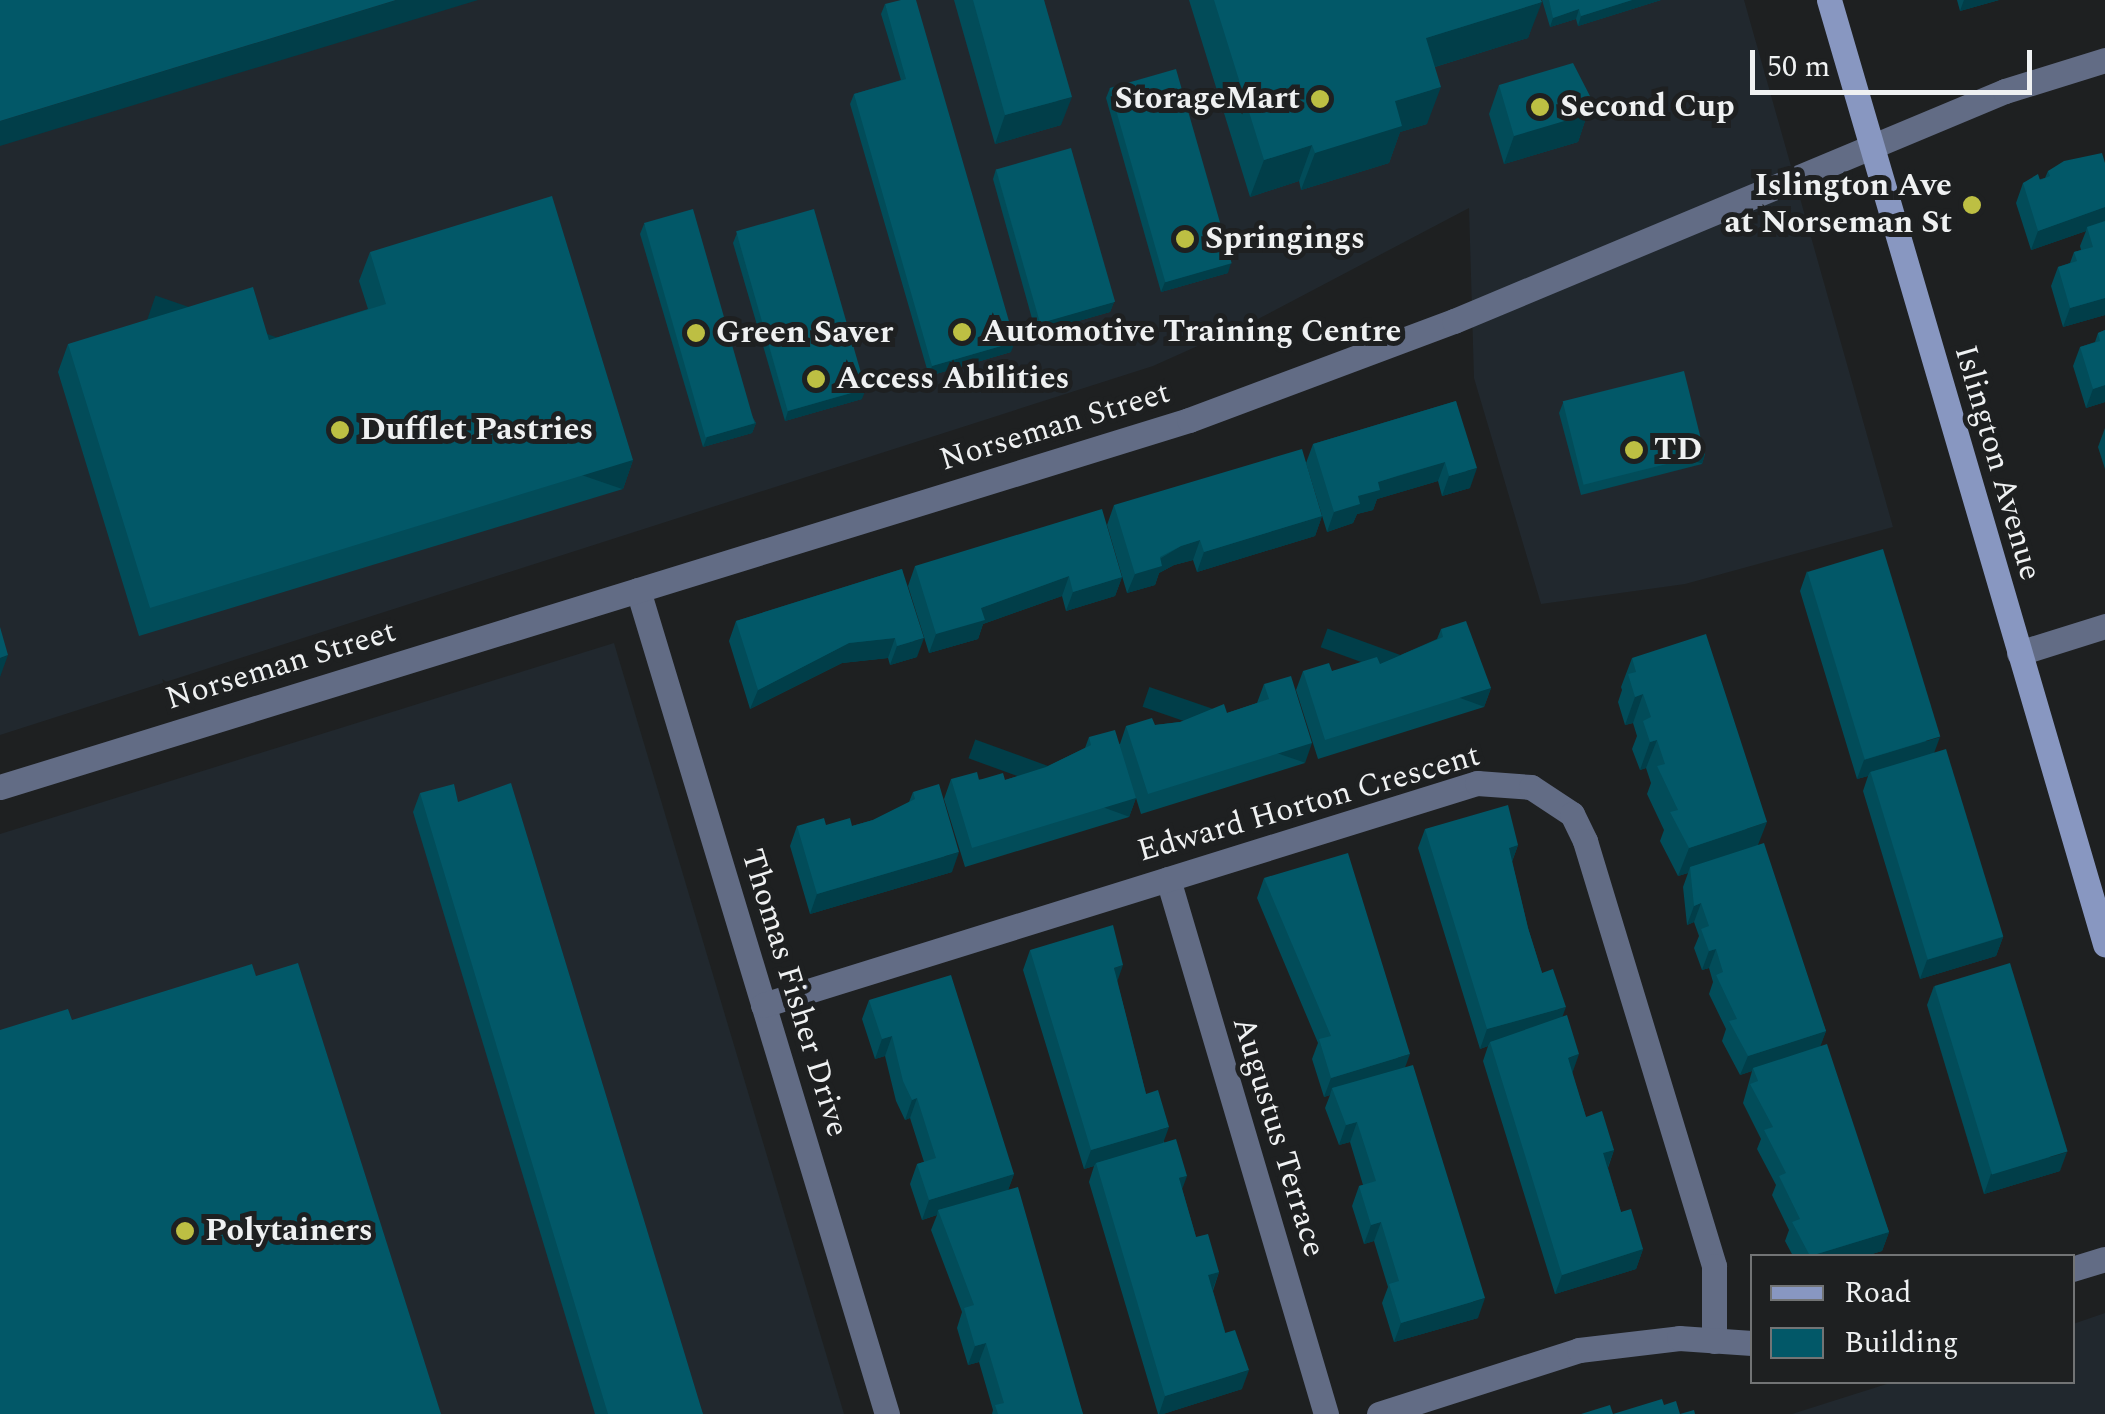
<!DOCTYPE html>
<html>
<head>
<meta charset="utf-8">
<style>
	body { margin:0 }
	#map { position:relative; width:2105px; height:1414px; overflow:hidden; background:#1e2021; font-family:Spectral,serif }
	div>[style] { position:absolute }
	.built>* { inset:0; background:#21282e }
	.minor>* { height:25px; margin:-12.5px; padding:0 12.5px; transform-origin:12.5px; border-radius:12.5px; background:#626c85 }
	.tertiary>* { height:25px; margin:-12.5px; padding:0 12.5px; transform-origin:12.5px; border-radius:12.5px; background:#626c85 }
	.secondary>* { height:25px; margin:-12.5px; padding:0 12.5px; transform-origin:12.5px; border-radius:12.5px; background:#8897c1 }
	.wall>* { inset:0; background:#024c59 }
	.shaded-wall>* { inset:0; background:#013e49; transform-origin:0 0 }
	.building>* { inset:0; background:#025868; transform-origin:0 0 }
	.dots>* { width:28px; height:28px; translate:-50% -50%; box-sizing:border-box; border:5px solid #1e2021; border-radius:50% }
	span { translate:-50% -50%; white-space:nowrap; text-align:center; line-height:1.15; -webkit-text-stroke:10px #1e2021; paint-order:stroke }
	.poi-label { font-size:32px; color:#eff1f2; font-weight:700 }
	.right { translate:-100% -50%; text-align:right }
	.left { translate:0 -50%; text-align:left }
	.street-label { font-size:32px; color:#eff1f2 }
	.legend { position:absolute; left:1750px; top:1254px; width:325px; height:130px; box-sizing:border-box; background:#1e2021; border:2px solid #727475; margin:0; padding:12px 18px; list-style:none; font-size:30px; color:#eff1f2 }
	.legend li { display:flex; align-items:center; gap:20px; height:50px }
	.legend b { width:50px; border:2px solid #727475 }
	.scale { position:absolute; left:1750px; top:50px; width:282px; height:45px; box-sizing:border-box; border:5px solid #eff1f2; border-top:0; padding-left:12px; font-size:30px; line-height:35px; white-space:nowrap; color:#eff1f2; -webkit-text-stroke:8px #1e2021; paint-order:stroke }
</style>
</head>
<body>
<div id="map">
	<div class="built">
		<i style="clip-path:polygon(0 0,1744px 0,1893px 527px,1685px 584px,1541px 604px,1474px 378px,1469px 208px,1258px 319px,1153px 366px,0 735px)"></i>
		<i style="clip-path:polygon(614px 643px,844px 1414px,0 1414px,0 834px)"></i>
		<i style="clip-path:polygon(2105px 1313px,2105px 1414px,1792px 1414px,1893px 1382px,2072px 1382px,2073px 1324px)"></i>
	</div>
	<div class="minor">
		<i style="left:638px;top:590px;width:861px;rotate:73.19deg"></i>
		<i style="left:2019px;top:653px;width:90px;rotate:-17.4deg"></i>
		<i style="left:1168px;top:879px;width:558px;rotate:73.55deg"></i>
		<i style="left:763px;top:1005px;width:748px;rotate:-17.27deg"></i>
		<i style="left:1477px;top:783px;width:54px;rotate:4.2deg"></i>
		<i style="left:1531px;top:787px;width:49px;rotate:33.4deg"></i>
		<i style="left:1572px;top:814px;width:30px;rotate:64deg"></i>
		<i style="left:1585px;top:841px;width:444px;rotate:73.1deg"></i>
		<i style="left:1714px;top:1266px;width:75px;rotate:90deg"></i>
		<i style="left:2072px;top:1269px;width:34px;rotate:-17deg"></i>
		<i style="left:1379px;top:1414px;width:210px;rotate:-17.7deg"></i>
		<i style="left:1579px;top:1350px;width:101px;rotate:-6.8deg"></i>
		<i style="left:1679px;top:1338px;width:73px;rotate:3.9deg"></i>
	</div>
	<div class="tertiary">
		<i style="left:0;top:787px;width:1244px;rotate:-17.15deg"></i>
		<i style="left:1189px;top:420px;width:283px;rotate:-20.5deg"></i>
		<i style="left:1454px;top:321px;width:597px;rotate:-22.66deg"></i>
		<i style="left:2005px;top:91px;width:105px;rotate:-17.2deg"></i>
	</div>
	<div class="secondary">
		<i style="left:1829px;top:0;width:984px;rotate:73.7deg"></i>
	</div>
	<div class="wall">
		<i style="clip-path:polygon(954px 0,1044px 0,1061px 125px,995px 144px)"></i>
		<i style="clip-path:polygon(1189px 0,1541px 0,1528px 38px,1435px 67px,1427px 124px,1400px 132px,1389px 163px,1301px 190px,1299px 181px,1250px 197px)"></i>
		<i style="clip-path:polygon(1542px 0,1661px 0,1578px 26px,1576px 19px,1550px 27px)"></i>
		<i style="clip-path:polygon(1957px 0,1999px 0,1960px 11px)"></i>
		<i style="clip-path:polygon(885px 4px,1011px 352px,929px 376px,850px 104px,854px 94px,901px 80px,881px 14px)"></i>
		<i style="clip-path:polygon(1499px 85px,1592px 100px,1578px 142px,1504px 164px,1489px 114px)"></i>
		<i style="clip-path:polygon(1110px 88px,1228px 273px,1161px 292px,1106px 98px)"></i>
		<i style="clip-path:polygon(2105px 163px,2105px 315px,2063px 327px,2051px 286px,2058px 267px,2070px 263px,2074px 252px,2081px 250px,2080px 246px,2086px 231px,2031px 250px,2016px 203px,2023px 183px,2045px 178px,2048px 171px)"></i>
		<i style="clip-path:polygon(996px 169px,1114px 302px,1110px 312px,1036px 333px,993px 179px)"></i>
		<i style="clip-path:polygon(644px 224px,756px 423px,752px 433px,703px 447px,640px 234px)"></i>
		<i style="clip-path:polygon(737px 233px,862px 399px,785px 421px,733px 243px)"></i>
		<i style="clip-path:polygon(370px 252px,633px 460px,623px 489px,139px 636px,58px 372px,68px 344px,269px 340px,368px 309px,359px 281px)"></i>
		<i style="clip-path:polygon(2105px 330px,2105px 402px,2086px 408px,2073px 366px,2080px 347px,2095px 342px,2098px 333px)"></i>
		<i style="clip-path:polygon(1456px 401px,1470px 488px,1442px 496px,1438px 481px,1377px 499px,1373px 510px,1357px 514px,1353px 523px,1327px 532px,1306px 463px,1313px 444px)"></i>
		<i style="clip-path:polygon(1563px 403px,1705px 454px,1702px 464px,1581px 495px,1559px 413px)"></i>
		<i style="clip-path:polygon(2105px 428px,2105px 469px,2098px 447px)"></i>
		<i style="clip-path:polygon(1114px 505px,1322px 516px,1315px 536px,1197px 572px,1193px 560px,1174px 565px,1159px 573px,1155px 585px,1127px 593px,1107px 525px)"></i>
		<i style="clip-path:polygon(915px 566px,1122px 577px,1115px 596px,1066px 611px,1062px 596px,983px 624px,978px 639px,929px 653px,908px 586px)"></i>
		<i style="clip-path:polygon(902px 569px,917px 657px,890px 665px,888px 658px,842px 663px,750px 709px,729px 641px,736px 621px)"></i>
		<i style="clip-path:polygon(1807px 571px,1934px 752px,2003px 937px,1996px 956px,1920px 979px,1863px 791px,1868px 776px,1857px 779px,1800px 591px)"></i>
		<i style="clip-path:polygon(1441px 629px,1491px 688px,1484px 707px,1318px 759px,1296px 690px,1303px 671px,1332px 671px,1380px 664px,1437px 639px)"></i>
		<i style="clip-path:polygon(1632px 658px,1758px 845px,1826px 1031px,1820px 1046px,1889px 1232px,1882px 1251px,1865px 1256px,1793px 1256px,1785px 1241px,1789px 1230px,1772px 1195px,1776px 1185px,1757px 1149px,1761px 1139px,1743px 1103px,1752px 1071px,1740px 1075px,1722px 1041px,1726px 1029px,1709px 994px,1713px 982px,1709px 968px,1702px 970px,1694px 948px,1699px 936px,1694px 922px,1687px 925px,1683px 887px,1688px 873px,1678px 876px,1660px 841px,1664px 830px,1647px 794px,1651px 783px,1646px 768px,1640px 770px,1632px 749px,1637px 736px,1633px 723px,1625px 725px,1618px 702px,1622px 690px,1621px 687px)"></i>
		<i style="clip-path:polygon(1264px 684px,1305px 763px,1141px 814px,1136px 798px,1129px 817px,965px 867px,944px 799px,951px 779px,1005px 780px,1046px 767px,1085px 748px,1089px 737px,1120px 744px,1126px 726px,1155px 725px,1180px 722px,1227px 713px,1257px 703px)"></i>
		<i style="clip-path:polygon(913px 792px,952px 872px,810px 914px,790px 846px,797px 826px,826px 825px,852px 826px,873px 820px,909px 802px)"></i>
		<i style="clip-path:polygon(420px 793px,458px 802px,703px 1414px,595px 1414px,413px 812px)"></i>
		<i style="clip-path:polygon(1425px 829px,1518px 845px,1512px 862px,1528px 928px,1542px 973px,1562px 1017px,1572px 1073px,1586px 1117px,1614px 1150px,1608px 1168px,1621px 1212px,1643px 1249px,1636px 1269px,1555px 1294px,1483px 1061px,1488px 1046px,1480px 1049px,1418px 848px)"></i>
		<i style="clip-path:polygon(1264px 878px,1405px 1067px,1478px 1318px,1394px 1342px,1382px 1303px,1388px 1287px,1374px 1241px,1364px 1244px,1352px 1206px,1359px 1186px,1363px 1185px,1350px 1142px,1339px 1145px,1325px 1108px,1330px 1095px,1324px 1097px,1312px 1059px,1318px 1043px,1257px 898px)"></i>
		<i style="clip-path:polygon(1030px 950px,1117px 981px,1146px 1094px,1182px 1189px,1196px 1237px,1219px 1272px,1213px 1291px,1242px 1389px,1163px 1414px,1158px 1414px,1089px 1182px,1094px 1166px,1084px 1169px,1023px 970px)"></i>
		<i style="clip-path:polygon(1934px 986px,2060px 1171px,1984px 1194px,1927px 1005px)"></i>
		<i style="clip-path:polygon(869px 1000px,1014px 1174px,1008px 1190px,1083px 1414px,992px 1414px,993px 1410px,979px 1362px,968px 1365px,957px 1328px,962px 1312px,931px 1230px,937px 1215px,922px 1220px,910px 1184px,917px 1164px,924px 1162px,910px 1118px,905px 1120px,896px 1101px,885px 1056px,875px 1059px,862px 1019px)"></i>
	</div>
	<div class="shaded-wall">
		<i style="clip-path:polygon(396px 0,478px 0,0 146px,0 121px)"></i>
		<i style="clip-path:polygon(1632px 0,1661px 0,1578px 26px,1581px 16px)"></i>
		<i style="clip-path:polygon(1964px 0,1999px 0,1960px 11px)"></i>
		<i style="clip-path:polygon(1542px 2px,1528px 38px,1412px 74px,1426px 38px)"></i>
		<i style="clip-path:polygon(1579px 9px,1576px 19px,1550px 27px,1553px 18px)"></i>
		<i style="clip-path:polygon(1441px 87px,1427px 124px,1400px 132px,1389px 163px,1301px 190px,1315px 153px,1395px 101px)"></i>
		<i style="clip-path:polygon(1072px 97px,1061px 125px,995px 144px,1005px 115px)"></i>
		<i style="clip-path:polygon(1592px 100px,1578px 142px,1504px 164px,1514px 136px,1585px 102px)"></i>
		<i style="clip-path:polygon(1312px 145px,1299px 181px,1250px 197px,1264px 160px)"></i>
		<i style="clip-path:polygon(2105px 207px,2105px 224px,2087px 227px,2086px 231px,2031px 250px,2038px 231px)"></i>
		<i style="clip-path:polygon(1231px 263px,1228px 273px,1161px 292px,1165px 282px)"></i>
		<i style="clip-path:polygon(2105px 298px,2105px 315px,2063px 327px,2070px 308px)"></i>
		<i style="clip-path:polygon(1114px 302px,1110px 312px,1036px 333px,1039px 323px)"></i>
		<i style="clip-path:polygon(1015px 342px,1011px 352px,929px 376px,932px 366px)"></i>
		<i style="clip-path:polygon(2105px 385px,2105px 402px,2086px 408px,2093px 389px)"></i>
		<i style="clip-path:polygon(866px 389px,862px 399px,785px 421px,788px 411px)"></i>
		<i style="clip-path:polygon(756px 423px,752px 433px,703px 447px,707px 437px)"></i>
		<i style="left:1705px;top:454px;width:10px;height:125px;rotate:107deg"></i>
		<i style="left:633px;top:460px;width:31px;height:505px;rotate:109deg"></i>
		<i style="clip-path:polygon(1445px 462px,1438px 481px,1377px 499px,1373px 510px,1357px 514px,1353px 523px,1327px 532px,1334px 512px,1378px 482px)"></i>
		<i style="clip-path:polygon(1477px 468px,1470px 488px,1442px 496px,1449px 476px)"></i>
		<i style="clip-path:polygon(1322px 516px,1315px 536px,1197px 572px,1204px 552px)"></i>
		<i style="clip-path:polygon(1200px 540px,1193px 560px,1174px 565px,1159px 573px,1155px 585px,1127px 593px,1135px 574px,1181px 546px)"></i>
		<i style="clip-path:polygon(1069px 576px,1062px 596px,983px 624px,978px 639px,929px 653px,936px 634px,981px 608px)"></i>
		<i style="clip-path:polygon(1122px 577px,1115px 596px,1066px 611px,1073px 592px)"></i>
		<i style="clip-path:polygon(895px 638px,888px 658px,842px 663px,750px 709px,758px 690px,849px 643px)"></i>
		<i style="clip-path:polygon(924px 638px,917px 657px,890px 665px,897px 646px)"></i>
		<i style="clip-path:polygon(8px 655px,0 677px,0 658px)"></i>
		<i style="left:1491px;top:688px;width:20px;height:174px;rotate:110deg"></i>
		<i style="clip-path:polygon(1643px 694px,1633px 723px,1625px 725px,1635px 697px)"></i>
		<i style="clip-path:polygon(1940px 737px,1933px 756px,1870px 772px,1868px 776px,1857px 779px,1864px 760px)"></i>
		<i style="clip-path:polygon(1657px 740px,1646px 768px,1640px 770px,1650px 742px)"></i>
		<i style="left:1312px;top:743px;width:21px;height:172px;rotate:109deg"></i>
		<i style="left:1136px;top:798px;width:20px;height:171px;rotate:110deg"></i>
		<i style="clip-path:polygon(1767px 822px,1756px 850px,1690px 867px,1688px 873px,1678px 876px,1689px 848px)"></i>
		<i style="clip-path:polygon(1518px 845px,1511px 864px,1509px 848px)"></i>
		<i style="clip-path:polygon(959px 852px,952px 872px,810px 914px,817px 894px)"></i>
		<i style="clip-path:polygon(1701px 903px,1694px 922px,1687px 925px,1694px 906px)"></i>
		<i style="clip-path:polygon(2003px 937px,1996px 956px,1920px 979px,1927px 960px)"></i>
		<i style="clip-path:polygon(1716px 949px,1709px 968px,1702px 970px,1709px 951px)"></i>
		<i style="clip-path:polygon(1123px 965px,1116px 985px,1114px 968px)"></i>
		<i style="clip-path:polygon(1566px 1007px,1559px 1026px,1490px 1042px,1488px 1046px,1480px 1049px,1487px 1029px)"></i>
		<i style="clip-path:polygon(1826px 1031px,1819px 1050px,1753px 1068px,1752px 1071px,1740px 1075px,1748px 1056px)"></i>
		<i style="clip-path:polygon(892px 1036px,885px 1056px,875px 1059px,882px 1039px)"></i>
		<i style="clip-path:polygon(1410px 1054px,1403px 1073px,1332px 1088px,1330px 1095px,1324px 1097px,1331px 1078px)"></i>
		<i style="clip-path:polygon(1579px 1054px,1572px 1074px,1568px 1058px)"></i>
		<i style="clip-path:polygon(917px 1098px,910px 1118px,905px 1120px,912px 1100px)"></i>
		<i style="clip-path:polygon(1357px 1122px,1350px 1142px,1339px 1145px,1346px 1125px)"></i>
		<i style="clip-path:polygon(1169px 1127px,1162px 1146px,1096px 1163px,1094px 1166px,1084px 1169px,1091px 1150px)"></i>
		<i style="clip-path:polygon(1614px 1150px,1607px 1169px,1603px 1153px)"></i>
		<i style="clip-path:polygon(2067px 1152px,2060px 1171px,1984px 1194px,1991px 1174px)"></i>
		<i style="clip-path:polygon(1014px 1174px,1007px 1193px,938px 1210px,937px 1215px,922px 1220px,929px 1200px)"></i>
		<i style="clip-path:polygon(1187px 1176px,1180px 1195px,1179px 1178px)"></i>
		<i style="clip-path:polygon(1381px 1222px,1374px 1241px,1364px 1244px,1371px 1225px)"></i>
		<i style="clip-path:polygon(1889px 1232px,1882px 1251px,1865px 1256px,1811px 1256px)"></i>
		<i style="clip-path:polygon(1643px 1249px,1636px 1269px,1555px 1294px,1562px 1275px)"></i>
		<i style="clip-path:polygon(1219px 1272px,1212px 1291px,1208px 1275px)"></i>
		<i style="clip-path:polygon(1485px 1298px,1478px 1318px,1394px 1342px,1401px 1323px)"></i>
		<i style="clip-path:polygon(986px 1343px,979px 1362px,968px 1365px,975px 1346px)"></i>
		<i style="clip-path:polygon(1249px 1370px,1242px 1389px,1163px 1414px,1159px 1414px,1165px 1396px)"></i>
	</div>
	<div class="building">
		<i style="clip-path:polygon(0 0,396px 0,0 121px)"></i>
		<i style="clip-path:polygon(901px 0,916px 0,1015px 342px,932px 366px,854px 94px,906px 79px,885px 4px)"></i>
		<i style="clip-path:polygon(973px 0,1044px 0,1072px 97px,1005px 115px)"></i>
		<i style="clip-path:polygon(1214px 0,1541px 0,1542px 2px,1426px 38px,1441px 87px,1395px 101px,1402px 126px,1315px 153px,1312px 145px,1264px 160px)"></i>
		<i style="clip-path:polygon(1549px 0,1632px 0,1581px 16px,1579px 9px,1553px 18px)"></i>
		<i style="clip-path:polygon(1573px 63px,1592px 100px,1585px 102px,1588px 114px,1514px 136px,1499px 85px)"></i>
		<i style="left:1176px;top:69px;width:202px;height:69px;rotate:74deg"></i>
		<i style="left:1071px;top:148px;width:160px;height:78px;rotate:74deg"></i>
		<i style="clip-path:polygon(2102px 153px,2105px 163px,2105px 207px,2038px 231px,2023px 183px,2038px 174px,2040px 180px,2050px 176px,2048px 171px,2064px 161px)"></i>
		<i style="clip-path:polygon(552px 196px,633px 460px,150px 608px,68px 344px,253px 287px,269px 340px,386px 304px,370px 252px)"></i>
		<i style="left:693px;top:209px;width:223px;height:51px;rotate:74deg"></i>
		<i style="left:814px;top:209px;width:187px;height:81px;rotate:74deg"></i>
		<i style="clip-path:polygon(2105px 221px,2105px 298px,2070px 308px,2058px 267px,2077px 261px,2074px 252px,2093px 247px,2087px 227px)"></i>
		<i style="clip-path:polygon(2105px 330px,2105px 385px,2093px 389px,2080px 347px,2100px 341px,2098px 333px)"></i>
		<i style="left:1684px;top:371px;width:86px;height:125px;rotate:76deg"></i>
		<i style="clip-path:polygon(1456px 401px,1477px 468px,1449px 476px,1445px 462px,1400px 475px,1378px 482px,1380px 490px,1358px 496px,1360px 504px,1334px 512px,1313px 444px)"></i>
		<i style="clip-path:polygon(1302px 449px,1322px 516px,1204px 552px,1200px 540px,1181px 546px,1160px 557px,1162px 566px,1135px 574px,1114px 505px)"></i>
		<i style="clip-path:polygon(1102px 509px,1122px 577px,1073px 592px,1069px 576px,981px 608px,985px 620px,936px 634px,915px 566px)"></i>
		<i style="left:1883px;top:549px;width:196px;height:79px;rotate:73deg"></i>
		<i style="clip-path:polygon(902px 569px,924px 638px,897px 646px,895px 638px,849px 643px,758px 690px,736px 621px)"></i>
		<i style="clip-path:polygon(1466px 621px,1491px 688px,1325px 740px,1303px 671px,1329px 663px,1332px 671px,1377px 657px,1380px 664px,1443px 637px,1441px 629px)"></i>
		<i style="clip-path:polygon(0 627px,8px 655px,0 658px)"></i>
		<i style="clip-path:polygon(1706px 634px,1767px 822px,1689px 848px,1670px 812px,1678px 810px,1657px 766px,1665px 764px,1657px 740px,1650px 742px,1643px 721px,1651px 717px,1643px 694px,1635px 697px,1628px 674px,1636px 672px,1632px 658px)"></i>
		<i style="clip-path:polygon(1291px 676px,1312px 743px,1148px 794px,1126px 726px,1152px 718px,1155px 725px,1180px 722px,1224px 704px,1227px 713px,1269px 699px,1264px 684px)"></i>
		<i style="clip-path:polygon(1115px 730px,1136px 798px,972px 848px,951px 779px,977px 772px,979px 780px,1003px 773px,1005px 780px,1046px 767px,1091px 745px,1089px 737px)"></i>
		<i style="left:1946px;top:749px;width:196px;height:79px;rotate:73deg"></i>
		<i style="clip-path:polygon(511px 783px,703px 1414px,608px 1414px,420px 793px,454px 784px,458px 802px)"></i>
		<i style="clip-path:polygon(939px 784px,959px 852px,817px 894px,797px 826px,824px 818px,826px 825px,850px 818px,852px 826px,873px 820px,915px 799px,913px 792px)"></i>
		<i style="clip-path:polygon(1508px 805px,1518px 845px,1509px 848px,1528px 928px,1542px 973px,1553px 969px,1566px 1007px,1487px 1029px,1425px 829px)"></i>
		<i style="clip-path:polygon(1764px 843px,1826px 1031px,1748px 1056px,1729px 1021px,1737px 1019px,1716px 975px,1723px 972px,1716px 949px,1709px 951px,1701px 929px,1709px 926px,1701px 903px,1694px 906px,1690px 867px)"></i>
		<i style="clip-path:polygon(1348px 853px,1410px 1054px,1331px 1078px,1319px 1039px,1331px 1036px,1264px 878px)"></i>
		<i style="clip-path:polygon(1113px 925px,1123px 965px,1114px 968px,1146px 1094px,1158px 1090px,1169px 1127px,1091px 1150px,1030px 950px)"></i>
		<i style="clip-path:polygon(298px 963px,441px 1414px,0 1414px,0 1030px,68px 1009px,72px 1020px,252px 964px,256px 976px)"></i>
		<i style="left:2010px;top:963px;width:197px;height:79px;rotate:73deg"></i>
		<i style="clip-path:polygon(951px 975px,1014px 1174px,929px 1200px,917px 1164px,936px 1158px,917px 1098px,912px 1100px,903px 1081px,892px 1036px,882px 1039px,869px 1000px)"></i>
		<i style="clip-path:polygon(1567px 1015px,1579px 1054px,1568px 1058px,1586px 1117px,1602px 1111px,1614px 1150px,1603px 1153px,1621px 1212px,1631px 1209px,1643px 1249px,1562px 1275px,1490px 1042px)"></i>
		<i style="clip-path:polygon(1827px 1044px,1889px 1232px,1810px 1256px,1792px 1222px,1800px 1219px,1779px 1176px,1786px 1173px,1764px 1130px,1773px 1127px,1750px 1084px,1758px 1081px,1753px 1068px)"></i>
		<i style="clip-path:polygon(1413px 1065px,1485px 1298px,1401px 1323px,1389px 1284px,1399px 1281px,1381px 1222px,1371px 1225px,1359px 1186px,1376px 1181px,1357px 1122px,1346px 1125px,1332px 1088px)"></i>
		<i style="clip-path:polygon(1176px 1139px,1187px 1176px,1179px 1178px,1196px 1237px,1208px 1234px,1219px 1272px,1208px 1275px,1225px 1333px,1235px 1330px,1249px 1370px,1165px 1396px,1096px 1163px)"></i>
		<i style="clip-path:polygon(1018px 1187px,1083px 1414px,998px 1414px,995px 1405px,1004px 1403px,986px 1343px,975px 1346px,964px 1308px,974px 1305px,938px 1210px)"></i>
		<i style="clip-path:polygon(1662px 1399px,1664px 1405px,1676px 1401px,1680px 1414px,1694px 1410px,1695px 1414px,1581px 1414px,1610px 1405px,1613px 1414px)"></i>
	</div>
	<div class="dots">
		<i style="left:1320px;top:99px;background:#bdbf43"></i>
		<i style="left:1540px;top:107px;background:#bdbf43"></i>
		<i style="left:1972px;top:205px;background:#bdbf43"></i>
		<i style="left:1185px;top:239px;background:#bdbf43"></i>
		<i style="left:962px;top:332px;background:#bdbf43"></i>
		<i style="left:696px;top:333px;background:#bdbf43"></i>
		<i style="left:816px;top:379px;background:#bdbf43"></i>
		<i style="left:340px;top:430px;background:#bdbf43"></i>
		<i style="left:1634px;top:450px;background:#bdbf43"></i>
		<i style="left:185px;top:1231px;background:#bdbf43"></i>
	</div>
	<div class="poi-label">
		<span class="right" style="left:1300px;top:99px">StorageMart</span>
		<span class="left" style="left:1560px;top:107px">Second Cup</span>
		<span class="right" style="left:1952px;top:205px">Islington Ave<br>at Norseman St</span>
		<span class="left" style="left:1205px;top:239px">Springings</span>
		<span class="left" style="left:982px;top:332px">Automotive Training Centre</span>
		<span class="left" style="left:716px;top:333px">Green Saver</span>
		<span class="left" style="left:836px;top:379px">Access Abilities</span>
		<span class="left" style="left:360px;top:430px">Dufflet Pastries</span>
		<span class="left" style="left:1654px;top:450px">TD</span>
		<span class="left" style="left:205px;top:1231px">Polytainers</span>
	</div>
	<div class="street-label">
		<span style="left:1055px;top:427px;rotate:-17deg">Norseman Street</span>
		<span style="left:1997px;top:463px;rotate:74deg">Islington Avenue</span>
		<span style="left:281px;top:666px;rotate:-17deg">Norseman Street</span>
		<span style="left:1309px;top:804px;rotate:-16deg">Edward Horton Crescent</span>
		<span style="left:794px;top:993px;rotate:73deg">Thomas Fisher Drive</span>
		<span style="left:1278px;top:1137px;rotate:73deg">Augustus Terrace</span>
	</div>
	<ul class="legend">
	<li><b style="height:12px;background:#8897c1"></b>Road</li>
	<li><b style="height:28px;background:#025868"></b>Building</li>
	</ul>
	<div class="scale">50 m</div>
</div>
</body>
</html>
